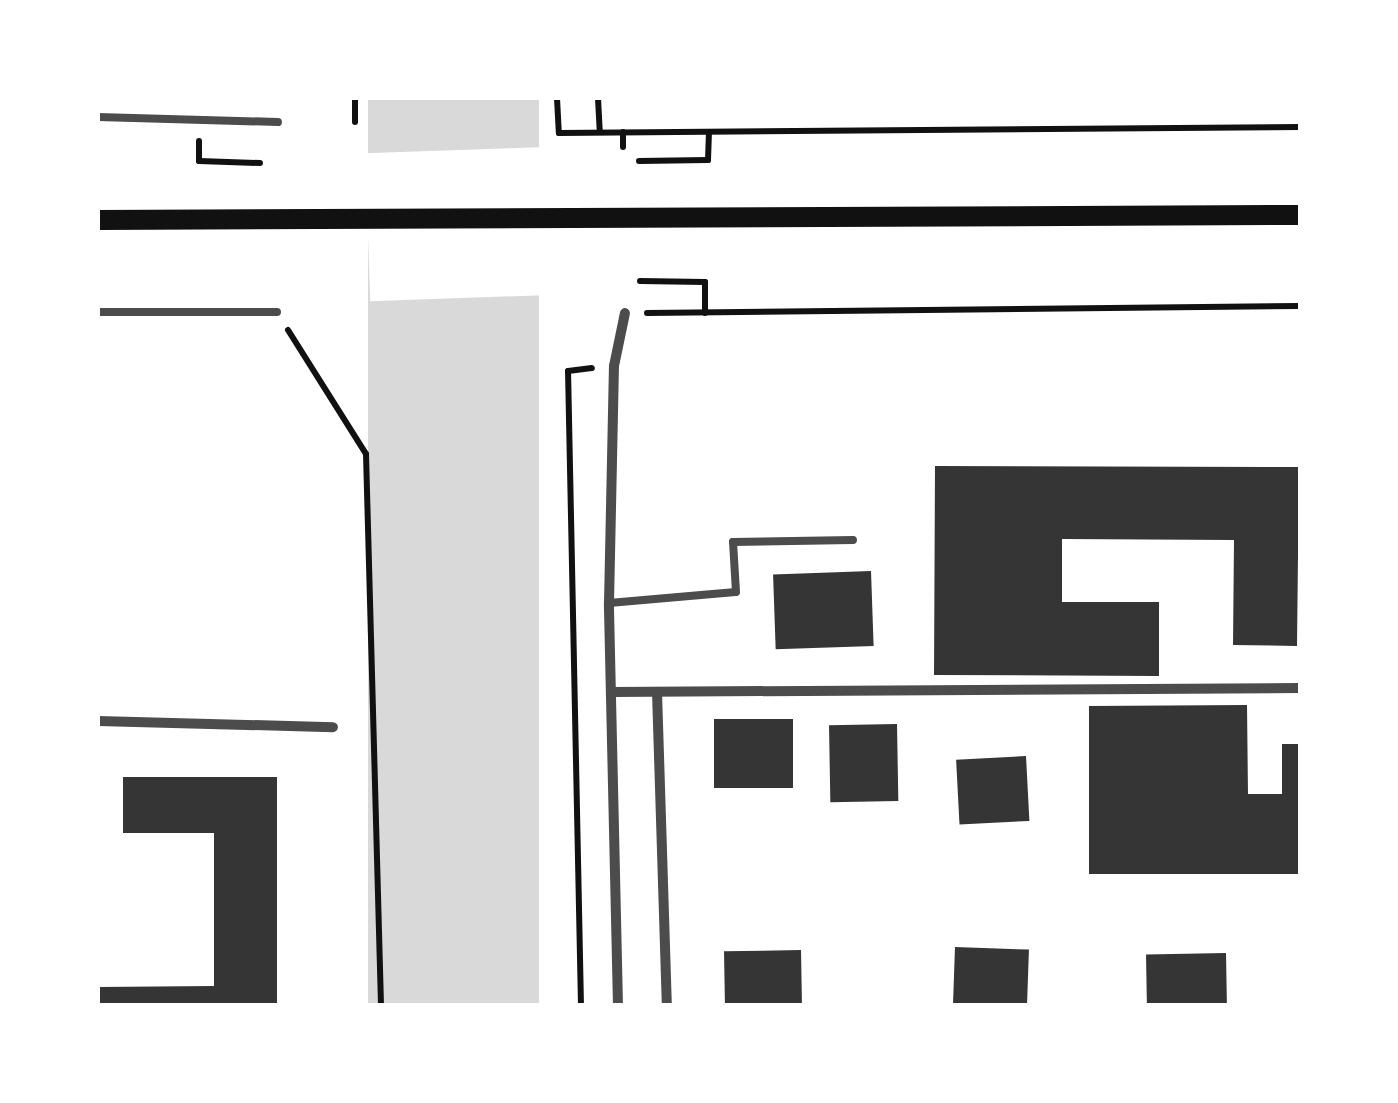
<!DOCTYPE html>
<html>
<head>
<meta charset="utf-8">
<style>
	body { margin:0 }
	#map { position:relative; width:1398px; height:1103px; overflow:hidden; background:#fff; font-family:"Roboto Condensed",sans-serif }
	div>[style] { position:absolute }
	.water>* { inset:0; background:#d9d9d9; transform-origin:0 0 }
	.pier>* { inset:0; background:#fff; transform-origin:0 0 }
	.building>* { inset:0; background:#353535; transform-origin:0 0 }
	.path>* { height:6px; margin:-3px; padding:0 3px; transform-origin:3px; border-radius:3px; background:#111 }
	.service>* { height:8px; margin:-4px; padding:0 4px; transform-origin:4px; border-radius:4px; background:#4c4c4c }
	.minor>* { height:10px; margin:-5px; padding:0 5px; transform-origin:5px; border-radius:5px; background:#4c4c4c }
	.secondary>* { height:20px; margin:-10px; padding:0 10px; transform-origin:10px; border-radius:10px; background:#111 }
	span { translate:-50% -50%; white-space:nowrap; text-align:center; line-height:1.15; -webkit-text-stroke:10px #fff; paint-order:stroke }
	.frame { position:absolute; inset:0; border:100px solid #fff; pointer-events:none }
</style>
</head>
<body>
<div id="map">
	<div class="water">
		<i style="left:368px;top:98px;width:171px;height:907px"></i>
	</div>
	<div class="pier">
		<i style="left:546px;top:147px;width:148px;height:181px;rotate:88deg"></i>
	</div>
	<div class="building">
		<i style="clip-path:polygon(935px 466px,1299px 467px,1297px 646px,1233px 645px,1234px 540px,1062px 539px,1062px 602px,1159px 602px,1159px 676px,934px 675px)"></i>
		<i style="left:871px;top:571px;width:75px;height:98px;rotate:88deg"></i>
		<i style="clip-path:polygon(1247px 705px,1248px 794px,1282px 794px,1282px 744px,1300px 744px,1300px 874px,1089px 874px,1089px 706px)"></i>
		<i style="left:714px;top:719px;width:79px;height:69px"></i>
		<i style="left:897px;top:724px;width:77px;height:68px;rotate:89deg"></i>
		<i style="left:1026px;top:756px;width:65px;height:70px;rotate:87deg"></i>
		<i style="clip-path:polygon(123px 777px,277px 777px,277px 1006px,98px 1006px,98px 987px,214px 986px,214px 833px,123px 833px)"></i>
		<i style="left:955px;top:947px;width:74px;height:59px;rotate:2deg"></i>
		<i style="left:801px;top:950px;width:56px;height:77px;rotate:89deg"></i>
		<i style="left:1226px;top:953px;width:53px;height:80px;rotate:89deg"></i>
	</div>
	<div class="path">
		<i style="left:355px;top:98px;width:24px;rotate:90deg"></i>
		<i style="left:557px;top:98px;width:35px;rotate:87deg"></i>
		<i style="left:559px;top:133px;width:741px;rotate:-0.46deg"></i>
		<i style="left:598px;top:98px;width:34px;rotate:87deg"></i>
		<i style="left:623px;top:132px;width:15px;rotate:90deg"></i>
		<i style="left:199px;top:141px;width:20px;rotate:90deg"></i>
		<i style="left:199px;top:161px;width:61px;rotate:1.9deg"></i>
		<i style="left:639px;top:161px;width:69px;rotate:-0.8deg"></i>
		<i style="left:708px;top:160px;width:25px;rotate:-88deg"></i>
		<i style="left:640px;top:281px;width:65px;rotate:0.9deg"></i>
		<i style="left:705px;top:282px;width:31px;rotate:90deg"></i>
		<i style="left:647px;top:313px;width:653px;rotate:-0.61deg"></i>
		<i style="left:288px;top:330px;width:146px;rotate:57.8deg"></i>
		<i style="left:366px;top:454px;width:552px;rotate:88.44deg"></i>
		<i style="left:581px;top:1006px;width:635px;rotate:-91.17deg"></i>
		<i style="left:568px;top:371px;width:24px;rotate:-7deg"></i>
	</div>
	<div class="service">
		<i style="left:98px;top:117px;width:180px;rotate:1.6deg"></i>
		<i style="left:98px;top:312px;width:179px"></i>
		<i style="left:609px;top:603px;width:127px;rotate:-5deg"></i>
		<i style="left:736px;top:592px;width:50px;rotate:-93.4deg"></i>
		<i style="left:733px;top:542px;width:120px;rotate:-1deg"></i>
	</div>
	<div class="minor">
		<i style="left:612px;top:692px;width:688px;rotate:-0.33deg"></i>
		<i style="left:657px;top:692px;width:314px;rotate:88.2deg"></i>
		<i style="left:98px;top:721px;width:235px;rotate:1.5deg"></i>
		<i style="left:618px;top:1006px;width:403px;rotate:-91.3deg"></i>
		<i style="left:609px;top:603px;width:237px;rotate:-88.8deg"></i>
		<i style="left:614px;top:366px;width:54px;rotate:-78.3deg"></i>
	</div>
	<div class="secondary">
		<i style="left:98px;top:220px;width:1202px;rotate:-0.24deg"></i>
	</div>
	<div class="frame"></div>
</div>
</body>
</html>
